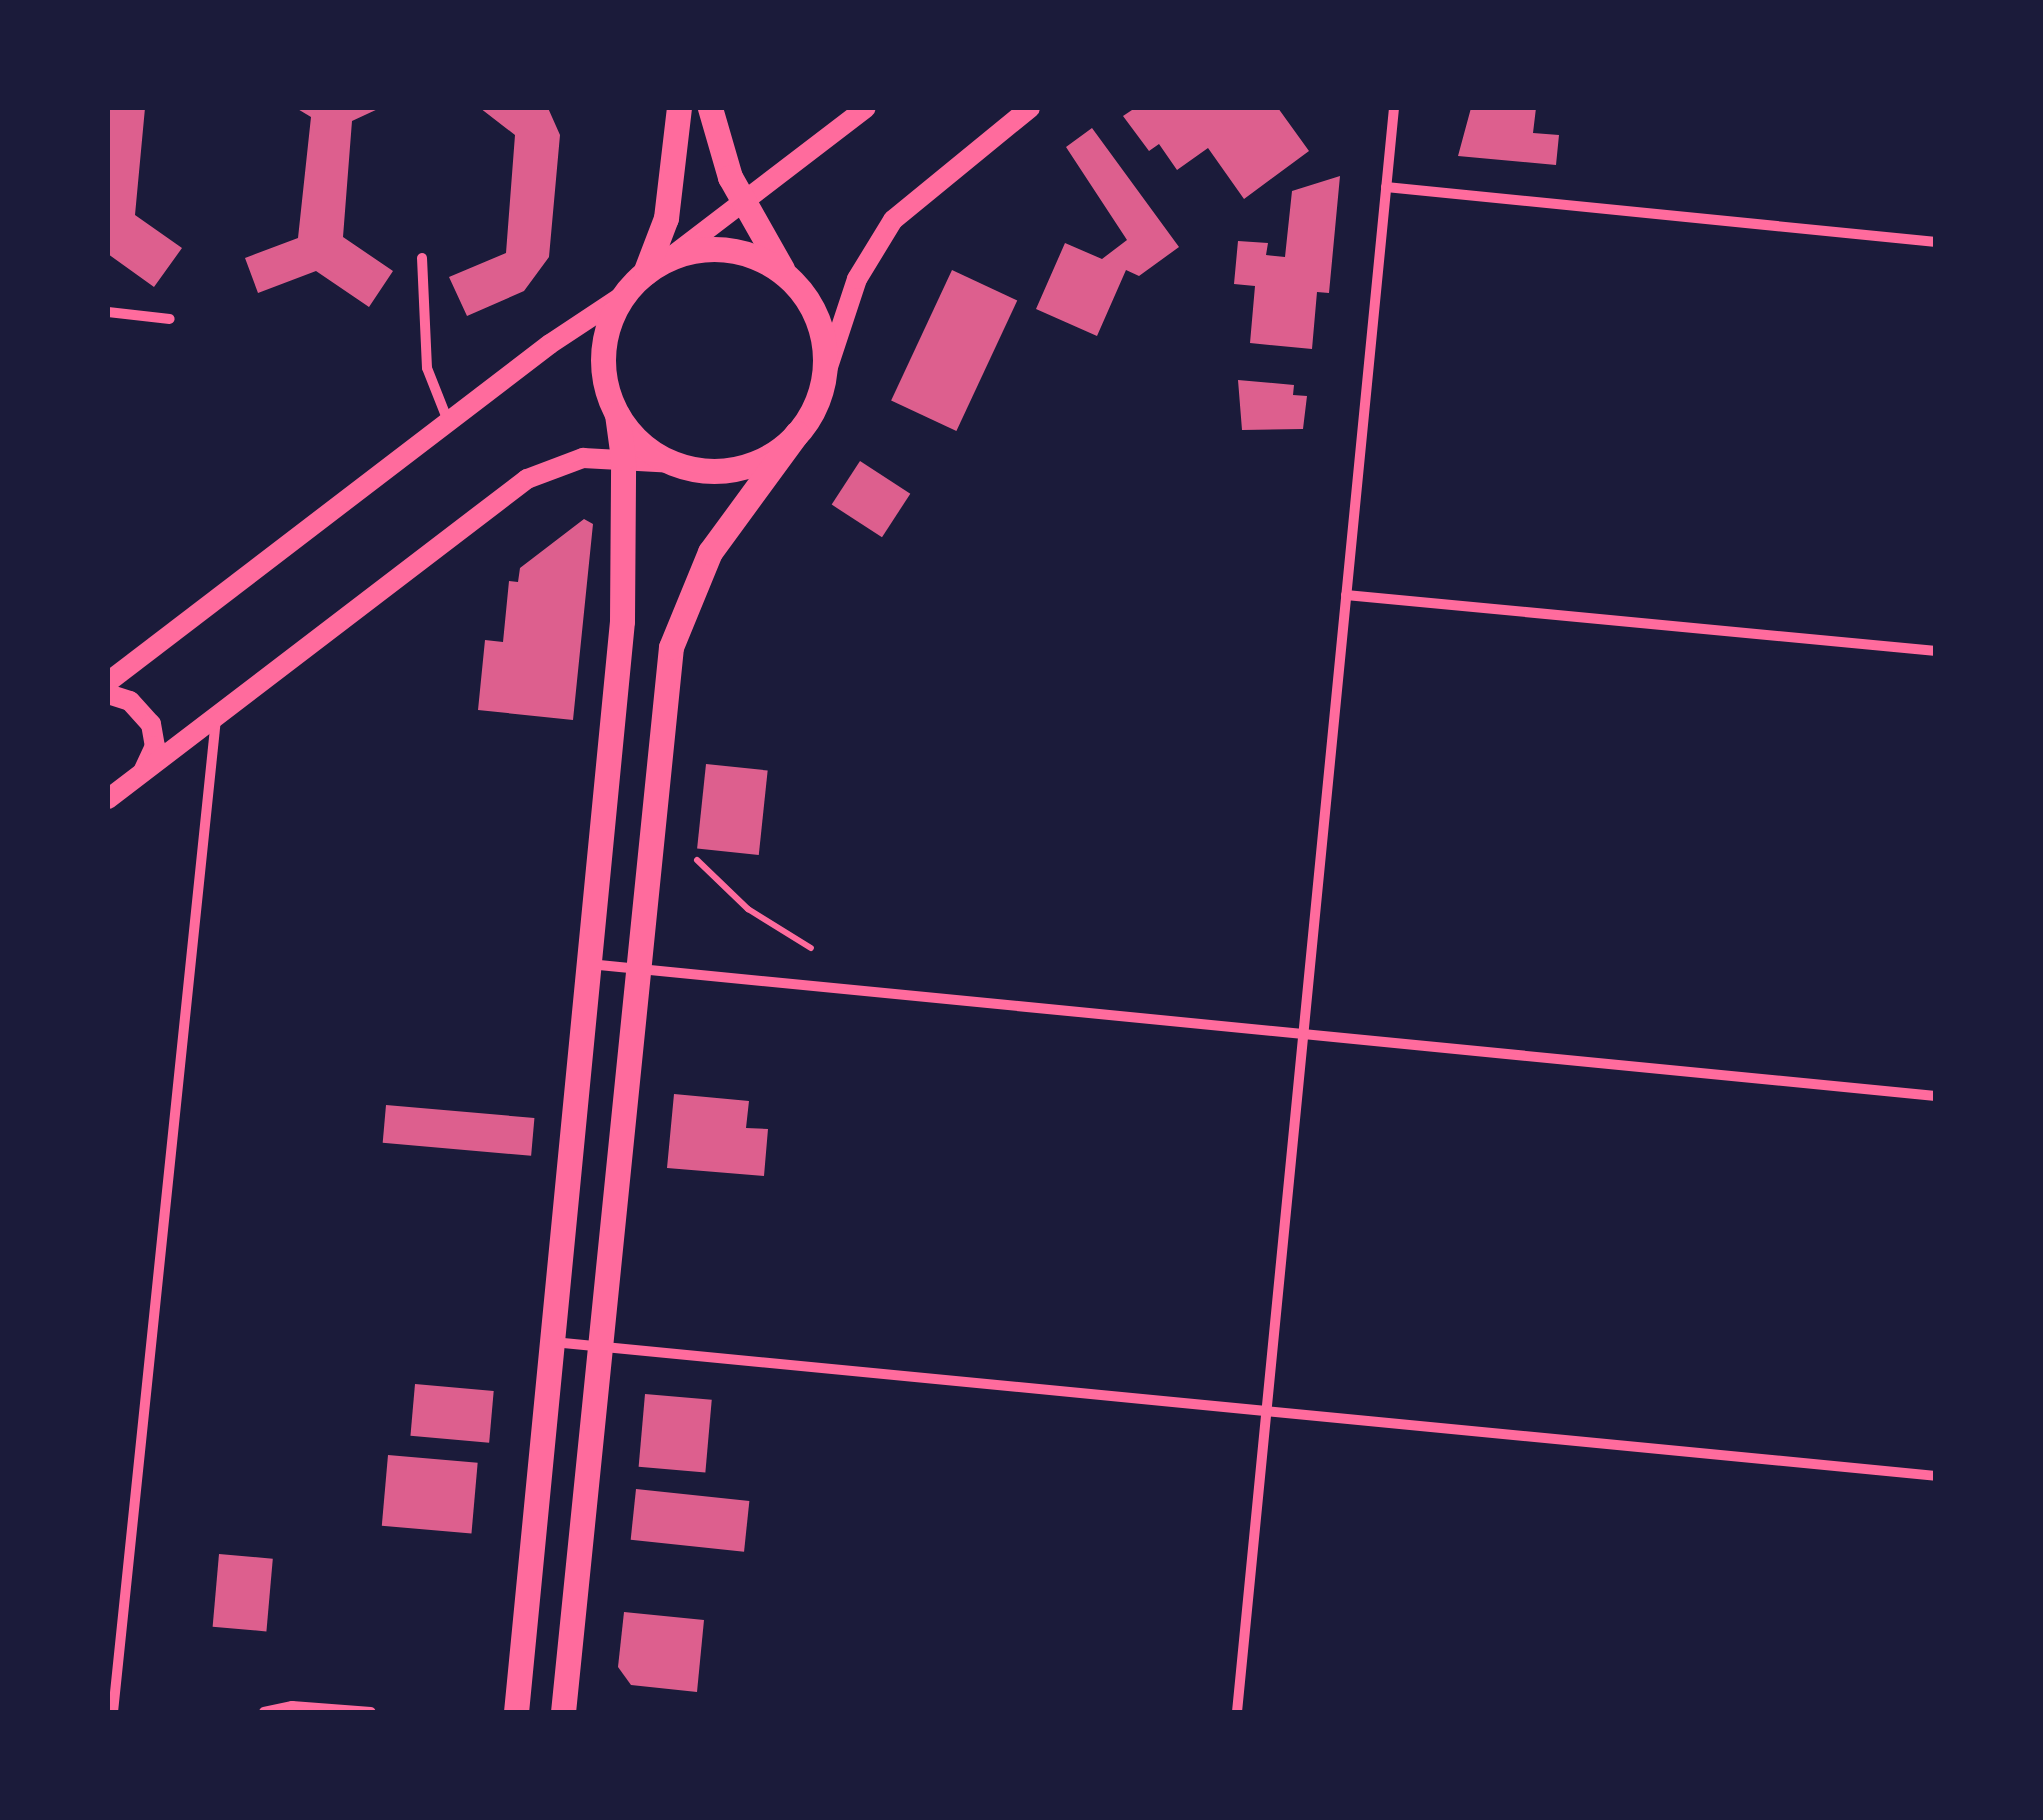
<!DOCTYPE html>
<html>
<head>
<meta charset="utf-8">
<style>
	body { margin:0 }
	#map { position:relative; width:2043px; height:1820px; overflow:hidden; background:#1b1b3a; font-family:"Titillium Web",sans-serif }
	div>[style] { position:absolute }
	.building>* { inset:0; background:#dd5f8e; transform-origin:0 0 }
	.path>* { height:6px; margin:-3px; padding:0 3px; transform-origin:3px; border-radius:3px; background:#ff6b9d }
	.minor>* { height:10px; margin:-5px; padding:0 5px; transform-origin:5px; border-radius:5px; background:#ff6b9d }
	.secondary>* { height:20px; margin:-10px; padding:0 10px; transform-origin:10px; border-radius:10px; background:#ff6b9d }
	.primary>* { height:25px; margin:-12.5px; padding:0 12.5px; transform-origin:12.5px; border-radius:12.5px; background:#ff6b9d }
	.primary>.ring { margin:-12.5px; padding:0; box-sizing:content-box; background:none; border:25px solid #ff6b9d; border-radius:50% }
	span { translate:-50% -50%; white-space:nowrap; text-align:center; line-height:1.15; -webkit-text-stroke:10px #1b1b3a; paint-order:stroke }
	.frame { position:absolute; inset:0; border:110px solid #1b1b3a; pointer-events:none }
</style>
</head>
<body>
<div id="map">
	<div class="building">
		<i style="clip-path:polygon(108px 108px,145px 108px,135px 215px,182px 248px,154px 287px,108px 254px)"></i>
		<i style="clip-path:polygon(296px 108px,380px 108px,352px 121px,343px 237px,393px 271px,369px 307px,316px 271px,258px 293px,245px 258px,298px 238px,311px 117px)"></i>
		<i style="clip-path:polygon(480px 108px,548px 108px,560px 135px,549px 257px,524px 291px,467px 316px,449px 277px,506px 253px,515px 135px)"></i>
		<i style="clip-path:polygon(1135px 108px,1278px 108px,1309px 151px,1244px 199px,1208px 148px,1177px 170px,1159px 144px,1149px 151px,1123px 116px)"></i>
		<i style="clip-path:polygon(1471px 108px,1536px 108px,1533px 133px,1559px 135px,1556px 165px,1458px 156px)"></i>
		<i style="clip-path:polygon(1092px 128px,1179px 247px,1139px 276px,1126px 270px,1097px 336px,1036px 309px,1065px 243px,1102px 259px,1127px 240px,1066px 147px)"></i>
		<i style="clip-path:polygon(1340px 176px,1329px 293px,1317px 292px,1312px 349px,1250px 343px,1255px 286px,1234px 284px,1238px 241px,1268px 243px,1266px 255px,1285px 257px,1292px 191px)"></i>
		<i style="left:952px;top:270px;width:72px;height:144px;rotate:25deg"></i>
		<i style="clip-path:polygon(1238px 380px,1294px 385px,1293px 395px,1307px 396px,1303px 429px,1242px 430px)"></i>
		<i style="left:860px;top:461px;width:60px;height:52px;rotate:33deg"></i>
		<i style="clip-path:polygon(584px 519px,593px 524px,573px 720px,478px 710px,485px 640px,503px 642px,509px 581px,518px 582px,520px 568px)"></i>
		<i style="left:706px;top:764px;width:62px;height:85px;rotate:6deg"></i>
		<i style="clip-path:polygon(674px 1094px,749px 1101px,746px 1128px,768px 1129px,764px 1176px,667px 1168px)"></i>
		<i style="left:386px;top:1105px;width:149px;height:38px;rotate:5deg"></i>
		<i style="left:415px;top:1384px;width:79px;height:52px;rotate:5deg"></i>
		<i style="left:645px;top:1394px;width:67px;height:73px;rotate:5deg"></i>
		<i style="left:388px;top:1455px;width:90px;height:71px;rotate:5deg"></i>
		<i style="left:636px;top:1489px;width:114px;height:51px;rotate:6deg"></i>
		<i style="left:219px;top:1554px;width:54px;height:73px;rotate:5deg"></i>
		<i style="clip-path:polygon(624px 1612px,704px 1620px,697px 1692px,631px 1685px,618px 1667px)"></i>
	</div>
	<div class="path">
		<i style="left:697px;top:860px;width:71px;rotate:43.9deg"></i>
		<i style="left:748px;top:909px;width:74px;rotate:31.8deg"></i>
	</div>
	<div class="minor">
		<i style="left:1386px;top:187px;width:553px;rotate:5.71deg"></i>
		<i style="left:422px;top:258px;width:110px;rotate:87.4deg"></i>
		<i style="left:427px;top:368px;width:57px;rotate:68.4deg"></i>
		<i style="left:108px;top:312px;width:62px;rotate:6.4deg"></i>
		<i style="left:1346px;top:595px;width:593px;rotate:5.42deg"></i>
		<i style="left:589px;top:964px;width:1353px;rotate:5.6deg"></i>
		<i style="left:553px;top:1342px;width:1389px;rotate:5.53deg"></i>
		<i style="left:113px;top:1712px;width:999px;rotate:-84.08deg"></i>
		<i style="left:264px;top:1712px;width:29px;rotate:-12deg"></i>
		<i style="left:292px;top:1706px;width:79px;rotate:4.3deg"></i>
		<i style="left:1237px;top:1712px;width:1612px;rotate:-84.41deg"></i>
	</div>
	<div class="secondary">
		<i style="left:667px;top:260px;width:250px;rotate:-37.4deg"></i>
		<i style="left:820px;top:391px;width:118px;rotate:-71.7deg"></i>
		<i style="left:857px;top:279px;width:69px;rotate:-58.6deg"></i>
		<i style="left:893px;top:220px;width:177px;rotate:-39.3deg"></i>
		<i style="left:108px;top:682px;width:556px;rotate:-37.41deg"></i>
		<i style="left:550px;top:344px;width:89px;rotate:-33.5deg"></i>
		<i style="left:108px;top:694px;width:23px;rotate:18deg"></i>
		<i style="left:130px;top:701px;width:31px;rotate:48deg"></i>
		<i style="left:151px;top:724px;width:22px;rotate:80deg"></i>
		<i style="left:155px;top:746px;width:26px;rotate:115deg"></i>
		<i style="left:108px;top:799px;width:527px;rotate:-37.37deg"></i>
		<i style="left:527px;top:479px;width:60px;rotate:-20.6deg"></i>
		<i style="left:583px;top:458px;width:92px;rotate:3.1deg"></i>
	</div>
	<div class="primary">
		<i style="left:710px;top:108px;width:72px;rotate:73.8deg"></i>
		<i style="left:730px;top:177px;width:106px;rotate:60.5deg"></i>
		<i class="ring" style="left:603px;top:249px;width:197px;height:197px"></i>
		<i style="left:645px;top:273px;width:59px;rotate:-69.1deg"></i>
		<i style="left:666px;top:218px;width:111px;rotate:-83.3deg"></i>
		<i style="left:516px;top:1712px;width:1096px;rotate:-84.45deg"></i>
		<i style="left:622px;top:621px;width:163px;rotate:-89.6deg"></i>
		<i style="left:623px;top:458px;width:44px;rotate:-97.8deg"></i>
		<i style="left:563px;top:1712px;width:1070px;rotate:-84.21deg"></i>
		<i style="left:671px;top:647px;width:103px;rotate:-67.7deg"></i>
		<i style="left:710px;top:552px;width:147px;rotate:-53.8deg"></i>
	</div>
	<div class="frame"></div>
</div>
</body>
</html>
